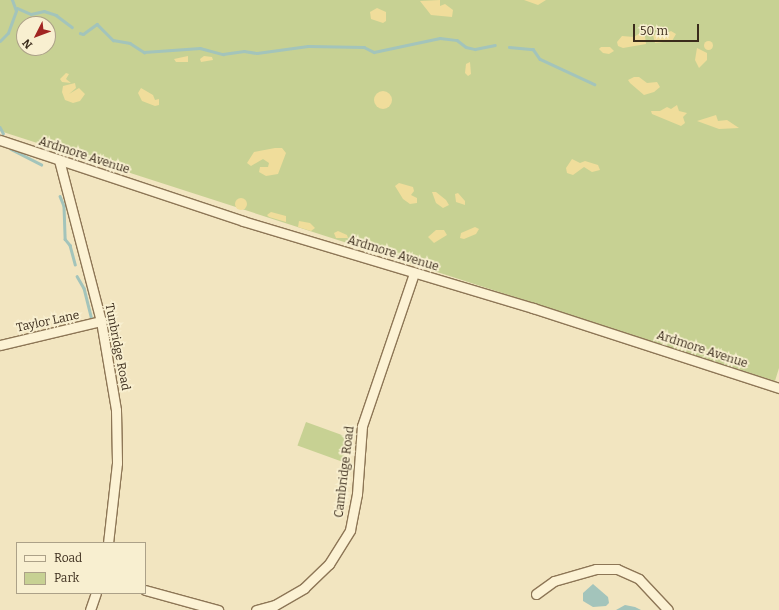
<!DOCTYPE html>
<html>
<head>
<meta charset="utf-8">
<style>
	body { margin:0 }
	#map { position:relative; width:779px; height:610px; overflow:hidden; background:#f2e5c0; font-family:Bitter,serif }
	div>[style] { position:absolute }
	.green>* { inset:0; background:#c7d193; transform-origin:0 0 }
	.sand>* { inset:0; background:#f0dd9b }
	.round { border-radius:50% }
	.water>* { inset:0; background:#a3c4bb }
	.stream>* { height:2.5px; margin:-1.25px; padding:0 1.25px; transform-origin:1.25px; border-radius:1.25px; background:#a3c4bb }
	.roads { filter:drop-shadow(1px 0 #8d7656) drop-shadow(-1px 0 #8d7656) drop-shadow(0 1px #8d7656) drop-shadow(0 -1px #8d7656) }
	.minor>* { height:9px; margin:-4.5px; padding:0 4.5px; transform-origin:4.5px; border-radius:4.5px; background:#fcf2d4 }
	span { translate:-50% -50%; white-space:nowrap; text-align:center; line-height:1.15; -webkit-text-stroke:3.5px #f8efd0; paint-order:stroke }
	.street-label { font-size:12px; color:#3b2c1c }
	.legend { position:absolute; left:16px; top:542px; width:130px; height:52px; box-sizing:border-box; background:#f8efd0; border:1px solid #aca188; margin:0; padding:5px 7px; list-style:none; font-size:12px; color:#3b2c1c }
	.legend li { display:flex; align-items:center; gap:8px; height:20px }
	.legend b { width:20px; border:1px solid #aca188 }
	.north { position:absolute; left:16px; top:16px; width:40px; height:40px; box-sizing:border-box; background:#f8efd0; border:1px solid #aca188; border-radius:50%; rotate:228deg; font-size:11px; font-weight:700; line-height:16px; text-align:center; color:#3b2c1c }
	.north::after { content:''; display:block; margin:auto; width:14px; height:18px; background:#a12521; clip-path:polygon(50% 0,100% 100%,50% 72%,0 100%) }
	.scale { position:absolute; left:633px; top:24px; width:66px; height:18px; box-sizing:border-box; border:2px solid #3b2c1c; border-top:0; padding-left:5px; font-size:12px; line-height:14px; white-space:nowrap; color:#3b2c1c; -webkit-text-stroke:3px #f8efd0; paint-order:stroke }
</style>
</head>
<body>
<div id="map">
	<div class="green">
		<i style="clip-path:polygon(evenodd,0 0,779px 0,779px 368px,775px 381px,0 131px,0 0,24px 24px,48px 24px,48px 48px,24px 48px,24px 24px)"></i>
		<i style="left:306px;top:422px;width:47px;height:25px;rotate:20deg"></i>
	</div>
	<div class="sand">
		<i style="clip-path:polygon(440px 0,440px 6px,445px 4px,453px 10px,452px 17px,431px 15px,420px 1px)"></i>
		<i style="clip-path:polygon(524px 0,546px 0,538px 5px)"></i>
		<i style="clip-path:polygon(377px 8px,386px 12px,386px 21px,383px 23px,371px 19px,370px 12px)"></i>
		<i style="clip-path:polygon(671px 31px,676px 34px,672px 41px,655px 43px,653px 35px,661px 36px)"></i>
		<i style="clip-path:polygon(640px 33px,645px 36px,646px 44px,623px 48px,618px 46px,617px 42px,622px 36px,634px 37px)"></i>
		<i class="round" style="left:703.5px;top:40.5px;width:9px;height:9px"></i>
		<i style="clip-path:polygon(601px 47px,610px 47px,614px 51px,609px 54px,603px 53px,599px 49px)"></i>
		<i style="clip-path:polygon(697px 48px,707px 53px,707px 60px,699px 68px,695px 60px)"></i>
		<i style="clip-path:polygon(188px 56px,188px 62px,176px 62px,174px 59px)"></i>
		<i style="clip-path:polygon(204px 56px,212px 57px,213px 60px,201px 62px,200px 59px)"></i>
		<i style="clip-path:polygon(470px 62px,471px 74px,468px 76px,465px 73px,466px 64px)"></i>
		<i style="clip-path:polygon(66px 73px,69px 74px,66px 79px,71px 83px,62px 82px,60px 79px)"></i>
		<i style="clip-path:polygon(634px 77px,639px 77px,647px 83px,657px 82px,660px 87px,654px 92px,644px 95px,630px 83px,628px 80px)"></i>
		<i style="clip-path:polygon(75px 83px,76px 88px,69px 94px,79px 88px,85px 94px,80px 101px,73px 103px,65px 100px,62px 92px,63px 86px)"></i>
		<i style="clip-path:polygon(141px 88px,153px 95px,155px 100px,159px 99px,159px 105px,155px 106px,142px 101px,138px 93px)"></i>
		<i class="round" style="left:374px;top:91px;width:18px;height:18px"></i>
		<i style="clip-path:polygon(677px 105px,679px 111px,687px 113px,683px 117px,685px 123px,681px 126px,652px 114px,651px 111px,660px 111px,667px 107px,671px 109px)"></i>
		<i style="clip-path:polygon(716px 115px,718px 121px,727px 120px,739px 128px,719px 129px,697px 121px)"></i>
		<i style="clip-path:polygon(275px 148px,282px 148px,286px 153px,278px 174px,266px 176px,259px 172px,260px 167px,268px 167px,269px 163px,263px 159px,251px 166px,247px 163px,254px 152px)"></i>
		<i style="clip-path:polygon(572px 159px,580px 163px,585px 161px,598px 165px,600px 170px,592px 172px,584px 167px,573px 175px,567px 173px,566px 168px)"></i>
		<i style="clip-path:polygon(399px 183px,413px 187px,414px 191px,411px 195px,417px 198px,417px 203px,410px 204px,403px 199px,395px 186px)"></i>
		<i style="clip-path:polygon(432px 192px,436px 192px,446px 200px,449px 205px,443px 208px,436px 203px)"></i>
		<i style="clip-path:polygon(458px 193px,465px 201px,465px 205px,456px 202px,455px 194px)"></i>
		<i class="round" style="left:235px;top:198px;width:12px;height:12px"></i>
		<i style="clip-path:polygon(271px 212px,286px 216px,286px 222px,269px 217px,267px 215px)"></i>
		<i style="clip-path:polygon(299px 221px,310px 223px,315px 228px,311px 231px,298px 227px)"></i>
		<i style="clip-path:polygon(475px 227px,479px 229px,476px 234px,464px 239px,460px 238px,461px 233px)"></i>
		<i style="clip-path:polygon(436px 230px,444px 230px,447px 235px,434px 243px,428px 237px)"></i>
		<i style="clip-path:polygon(338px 231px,347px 235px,348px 238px,336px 238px,334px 233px)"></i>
	</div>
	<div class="water">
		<i style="clip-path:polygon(593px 584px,608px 597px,609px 603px,606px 606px,593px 607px,583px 601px,583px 593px)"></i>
		<i style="clip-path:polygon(625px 605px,635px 607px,641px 610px,616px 610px)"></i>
	</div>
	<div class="stream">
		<i style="left:17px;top:8px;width:15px;rotate:23deg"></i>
		<i style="left:31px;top:14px;width:13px;rotate:-13deg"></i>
		<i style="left:44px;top:11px;width:13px;rotate:18deg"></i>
		<i style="left:56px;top:15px;width:20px;rotate:37deg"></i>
		<i style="left:80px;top:33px;width:3px;rotate:18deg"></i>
		<i style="left:83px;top:34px;width:17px;rotate:-36deg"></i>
		<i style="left:97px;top:24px;width:23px;rotate:45deg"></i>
		<i style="left:113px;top:40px;width:17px;rotate:10deg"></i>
		<i style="left:130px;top:43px;width:17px;rotate:33deg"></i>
		<i style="left:144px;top:52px;width:56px;rotate:-4.1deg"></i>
		<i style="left:200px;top:48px;width:24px;rotate:15deg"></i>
		<i style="left:223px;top:54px;width:21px;rotate:-8deg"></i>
		<i style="left:244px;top:51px;width:13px;rotate:9deg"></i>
		<i style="left:257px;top:53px;width:51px;rotate:-7.8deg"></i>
		<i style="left:308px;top:46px;width:56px;rotate:1deg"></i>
		<i style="left:364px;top:47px;width:11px;rotate:27deg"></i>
		<i style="left:374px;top:52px;width:67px;rotate:-12deg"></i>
		<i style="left:440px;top:38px;width:17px;rotate:7deg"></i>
		<i style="left:457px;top:40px;width:11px;rotate:38deg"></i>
		<i style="left:466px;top:47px;width:9px;rotate:13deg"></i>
		<i style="left:475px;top:49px;width:20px;rotate:-11deg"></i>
		<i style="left:0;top:41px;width:11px;rotate:-45deg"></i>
		<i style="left:8px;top:33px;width:23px;rotate:-70deg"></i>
		<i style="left:16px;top:11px;width:12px;rotate:-110deg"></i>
		<i style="left:509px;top:47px;width:24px;rotate:5deg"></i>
		<i style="left:533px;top:49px;width:12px;rotate:55deg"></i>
		<i style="left:540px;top:59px;width:60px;rotate:24.8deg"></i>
		<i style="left:0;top:127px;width:7px;rotate:63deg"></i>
		<i style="left:11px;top:149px;width:34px;rotate:27deg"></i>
		<i style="left:60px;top:196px;width:11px;rotate:68deg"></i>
		<i style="left:64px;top:206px;width:33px;rotate:88deg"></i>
		<i style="left:65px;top:239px;width:8px;rotate:50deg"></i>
		<i style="left:70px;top:245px;width:20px;rotate:75deg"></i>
		<i style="left:77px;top:276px;width:14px;rotate:60deg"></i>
		<i style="left:84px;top:288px;width:30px;rotate:76deg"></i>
	</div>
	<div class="roads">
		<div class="minor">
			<i style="left:0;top:140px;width:256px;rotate:18.4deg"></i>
			<i style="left:243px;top:221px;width:303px;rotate:16.7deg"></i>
			<i style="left:533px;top:308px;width:259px;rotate:18deg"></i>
			<i style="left:59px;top:160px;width:166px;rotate:75.4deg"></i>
			<i style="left:101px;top:321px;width:90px;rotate:80.4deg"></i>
			<i style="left:116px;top:410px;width:53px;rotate:88.9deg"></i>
			<i style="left:117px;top:463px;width:81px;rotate:96.4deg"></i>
			<i style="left:0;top:345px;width:104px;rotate:-13.4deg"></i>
			<i style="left:145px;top:590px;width:76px;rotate:15.3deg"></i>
			<i style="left:536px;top:594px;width:22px;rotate:-36deg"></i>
			<i style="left:554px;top:581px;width:44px;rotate:-15.9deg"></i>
			<i style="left:596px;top:569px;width:21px"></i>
			<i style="left:617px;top:569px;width:24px;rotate:24deg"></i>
			<i style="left:639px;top:579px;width:42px;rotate:46.9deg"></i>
			<i style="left:90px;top:610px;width:18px;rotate:-71deg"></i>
			<i style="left:256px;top:610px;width:20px;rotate:-15deg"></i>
			<i style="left:275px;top:605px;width:34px;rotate:-30deg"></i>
			<i style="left:304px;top:588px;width:35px;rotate:-44deg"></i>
			<i style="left:329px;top:564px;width:40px;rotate:-58deg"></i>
			<i style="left:350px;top:530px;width:37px;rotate:-79deg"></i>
			<i style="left:357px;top:494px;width:68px;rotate:-85.8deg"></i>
			<i style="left:362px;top:426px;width:162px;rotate:-71.2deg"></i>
		</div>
	</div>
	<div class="street-label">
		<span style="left:84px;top:156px;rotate:18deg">Ardmore Avenue</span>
		<span style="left:393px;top:254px;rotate:17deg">Ardmore Avenue</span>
		<span style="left:48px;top:322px;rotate:-12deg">Taylor Lane</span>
		<span style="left:117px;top:347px;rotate:79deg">Tunbridge Road</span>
		<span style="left:702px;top:350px;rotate:18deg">Ardmore Avenue</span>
		<span style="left:345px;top:472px;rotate:-83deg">Cambridge Road</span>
	</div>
	<ul class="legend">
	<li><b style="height:5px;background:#fcf2d4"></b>Road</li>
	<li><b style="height:11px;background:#c7d193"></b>Park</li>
	</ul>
	<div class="north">N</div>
	<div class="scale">50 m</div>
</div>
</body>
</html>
